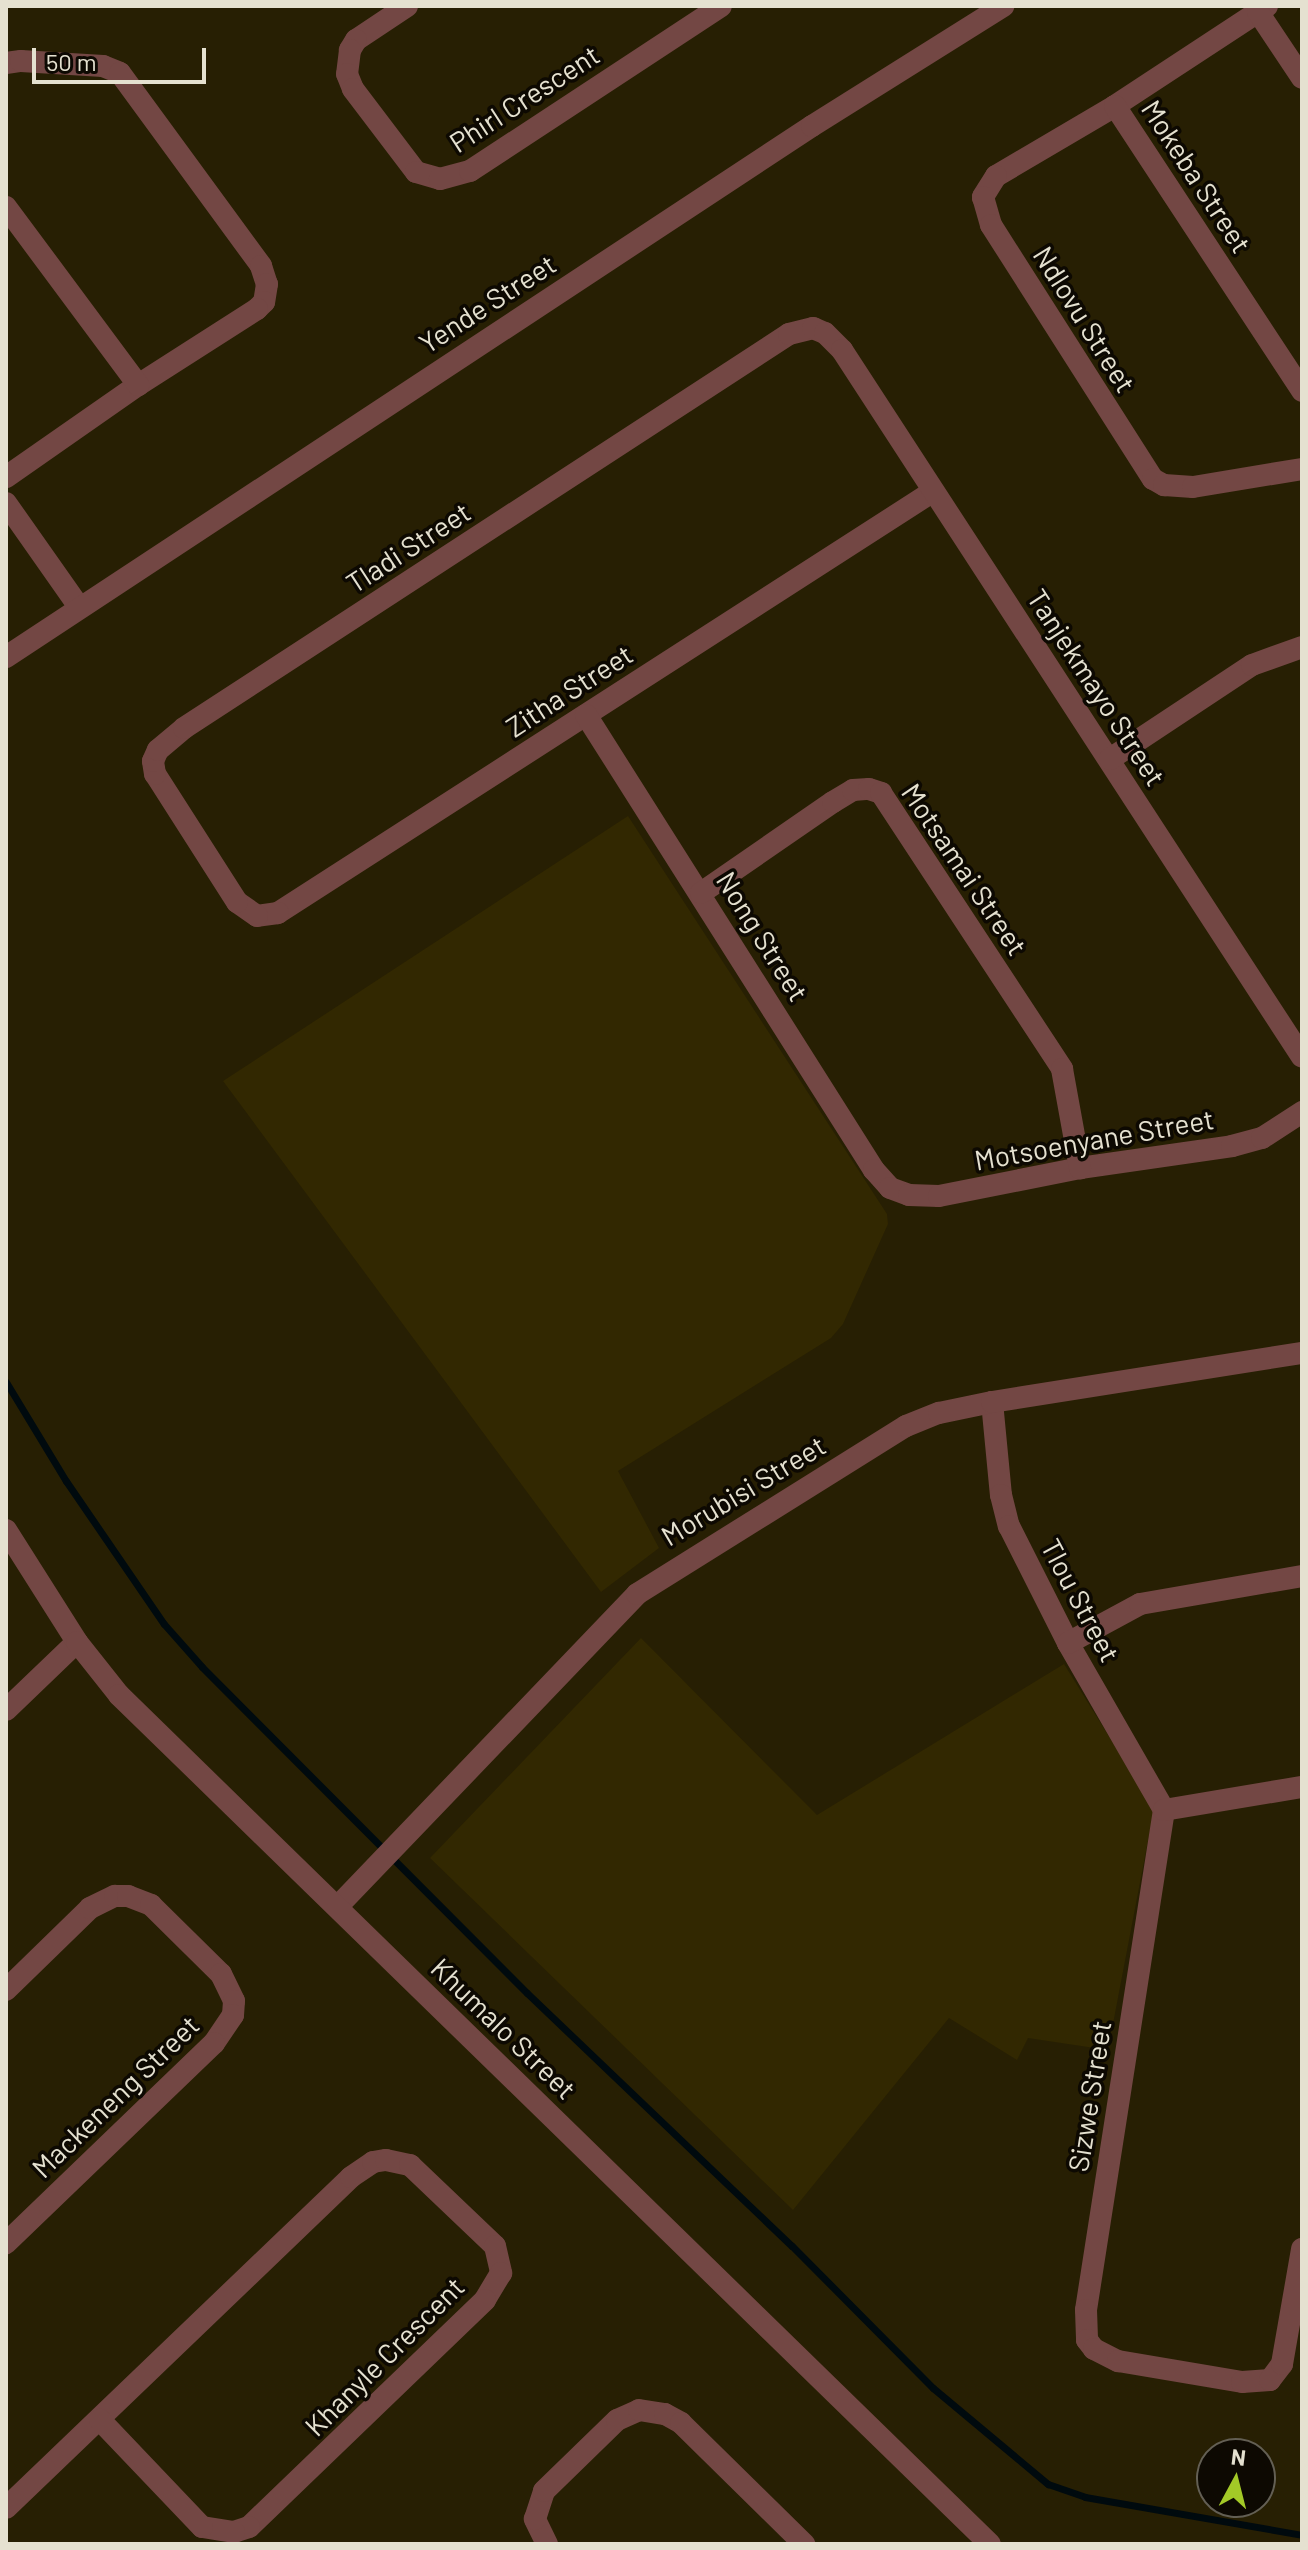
<!DOCTYPE html>
<html>
<head>
<meta charset="utf-8">
<style>
	body { margin:0 }
	#map { position:relative; width:1308px; height:2550px; overflow:hidden; background:#271f03; font-family:Barlow,sans-serif }
	div>[style] { position:absolute }
	.built>* { inset:0; background:#322801 }
	.stream>* { height:7px; margin:-3.5px; padding:0 3.5px; transform-origin:3.5px; border-radius:3.5px; background:#000a0e }
	.minor>* { height:22px; margin:-11px; padding:0 11px; transform-origin:11px; border-radius:11px; background:#734744 }
	.tertiary>* { height:22px; margin:-11px; padding:0 11px; transform-origin:11px; border-radius:11px; background:#734744 }
	span { translate:-50% -50%; white-space:nowrap; text-align:center; line-height:1.15; -webkit-text-stroke:7px #0d0902; paint-order:stroke }
	.street-label { font-size:28px; color:#e5e1d0 }
	.frame { position:absolute; inset:0; border:8px solid #e5e1d0; pointer-events:none }
	.north { position:absolute; left:1196px; top:2438px; width:80px; height:80px; box-sizing:border-box; background:#0d0902; border:2px solid #635f54; border-radius:50%; rotate:7deg; font-size:22px; font-weight:700; line-height:32px; text-align:center; color:#e5e1d0 }
	.north::after { content:''; display:block; margin:auto; width:28px; height:36px; background:#a3c927; clip-path:polygon(50% 0,100% 100%,50% 72%,0 100%) }
	.scale { position:absolute; left:32px; top:48px; width:174px; height:36px; box-sizing:border-box; border:4px solid #e5e1d0; border-top:0; padding-left:10px; font-size:24px; line-height:28px; white-space:nowrap; color:#e5e1d0; -webkit-text-stroke:6px #0d0902; paint-order:stroke }
</style>
</head>
<body>
<div id="map">
	<div class="built">
		<i style="clip-path:polygon(628px 816px,887px 1214px,888px 1224px,843px 1324px,831px 1338px,618px 1471px,659px 1548px,601px 1592px,223px 1081px)"></i>
		<i style="clip-path:polygon(641px 1638px,817px 1815px,1064px 1664px,1154px 1809px,1108px 2050px,1028px 2038px,1017px 2060px,949px 2018px,793px 2210px,430px 1858px)"></i>
	</div>
	<div class="stream">
		<i style="left:6px;top:1382px;width:116px;rotate:58.8deg"></i>
		<i style="left:66px;top:1481px;width:173px;rotate:55.6deg"></i>
		<i style="left:164px;top:1624px;width:57px;rotate:48.5deg"></i>
		<i style="left:202px;top:1667px;width:460px;rotate:45.1deg"></i>
		<i style="left:527px;top:1993px;width:366px;rotate:43.7deg"></i>
		<i style="left:792px;top:2246px;width:200px;rotate:45.2deg"></i>
		<i style="left:933px;top:2388px;width:150px;rotate:39.9deg"></i>
		<i style="left:1048px;top:2484px;width:39px;rotate:19deg"></i>
		<i style="left:1085px;top:2497px;width:220px;rotate:9.9deg"></i>
	</div>
	<div class="minor">
		<i style="left:407px;top:6px;width:61px;rotate:146.3deg"></i>
		<i style="left:356px;top:40px;width:12px;rotate:121deg"></i>
		<i style="left:350px;top:50px;width:24px;rotate:97deg"></i>
		<i style="left:347px;top:74px;width:16px;rotate:68deg"></i>
		<i style="left:353px;top:89px;width:104px;rotate:52.8deg"></i>
		<i style="left:416px;top:172px;width:25px;rotate:16deg"></i>
		<i style="left:440px;top:179px;width:31px;rotate:-15deg"></i>
		<i style="left:470px;top:171px;width:300px;rotate:-33.3deg"></i>
		<i style="left:1267px;top:6px;width:182px;rotate:146.7deg"></i>
		<i style="left:1115px;top:106px;width:138px;rotate:149.5deg"></i>
		<i style="left:996px;top:176px;width:25px;rotate:122deg"></i>
		<i style="left:983px;top:197px;width:29px;rotate:74deg"></i>
		<i style="left:991px;top:225px;width:301px;rotate:57.5deg"></i>
		<i style="left:1153px;top:479px;width:13px;rotate:29deg"></i>
		<i style="left:1164px;top:485px;width:29px;rotate:4deg"></i>
		<i style="left:1193px;top:487px;width:110px;rotate:-9.4deg"></i>
		<i style="left:1258px;top:12px;width:79px;rotate:56.3deg"></i>
		<i style="left:6px;top:63px;width:15px;rotate:-8deg"></i>
		<i style="left:21px;top:61px;width:82px;rotate:3.5deg"></i>
		<i style="left:103px;top:66px;width:18px;rotate:22deg"></i>
		<i style="left:120px;top:73px;width:239px;rotate:53.8deg"></i>
		<i style="left:261px;top:266px;width:19px;rotate:72deg"></i>
		<i style="left:267px;top:284px;width:18px;rotate:99deg"></i>
		<i style="left:264px;top:302px;width:10px;rotate:135deg"></i>
		<i style="left:257px;top:309px;width:141px;rotate:147.4deg"></i>
		<i style="left:138px;top:385px;width:161px;rotate:145.1deg"></i>
		<i style="left:1115px;top:106px;width:341px;rotate:56.7deg"></i>
		<i style="left:6px;top:207px;width:222px;rotate:53.4deg"></i>
		<i style="left:932px;top:492px;width:778px;rotate:147.23deg"></i>
		<i style="left:278px;top:913px;width:21px;rotate:172deg"></i>
		<i style="left:257px;top:916px;width:24px;rotate:-145deg"></i>
		<i style="left:237px;top:902px;width:152px;rotate:-122.6deg"></i>
		<i style="left:155px;top:774px;width:13px;rotate:-99deg"></i>
		<i style="left:153px;top:761px;width:12px;rotate:-66deg"></i>
		<i style="left:158px;top:750px;width:34px;rotate:-40deg"></i>
		<i style="left:184px;top:728px;width:722px;rotate:-33.07deg"></i>
		<i style="left:789px;top:334px;width:25px;rotate:-14deg"></i>
		<i style="left:813px;top:328px;width:13px;rotate:23deg"></i>
		<i style="left:825px;top:333px;width:24px;rotate:45deg"></i>
		<i style="left:842px;top:350px;width:843px;rotate:56.95deg"></i>
		<i style="left:6px;top:503px;width:127px;rotate:54.9deg"></i>
		<i style="left:586px;top:715px;width:538px;rotate:57.67deg"></i>
		<i style="left:874px;top:1170px;width:24px;rotate:48deg"></i>
		<i style="left:890px;top:1188px;width:20px;rotate:20deg"></i>
		<i style="left:909px;top:1195px;width:30px;rotate:2deg"></i>
		<i style="left:939px;top:1196px;width:144px;rotate:-11.2deg"></i>
		<i style="left:1080px;top:1168px;width:154px;rotate:-8.2deg"></i>
		<i style="left:1232px;top:1146px;width:31px;rotate:-15deg"></i>
		<i style="left:1262px;top:1138px;width:48px;rotate:-33deg"></i>
		<i style="left:1110px;top:759px;width:170px;rotate:-33.5deg"></i>
		<i style="left:1252px;top:665px;width:53px;rotate:-19.8deg"></i>
		<i style="left:701px;top:893px;width:160px;rotate:-34.6deg"></i>
		<i style="left:833px;top:802px;width:23px;rotate:-31deg"></i>
		<i style="left:853px;top:790px;width:16px;rotate:-4deg"></i>
		<i style="left:869px;top:789px;width:13px;rotate:18deg"></i>
		<i style="left:881px;top:793px;width:330px;rotate:56.7deg"></i>
		<i style="left:1062px;top:1069px;width:101px;rotate:79.7deg"></i>
		<i style="left:992px;top:1402px;width:93px;rotate:84.5deg"></i>
		<i style="left:1001px;top:1495px;width:32px;rotate:76deg"></i>
		<i style="left:1009px;top:1526px;width:131px;rotate:63.2deg"></i>
		<i style="left:1068px;top:1643px;width:193px;rotate:60.1deg"></i>
		<i style="left:1068px;top:1643px;width:82px;rotate:-28.4deg"></i>
		<i style="left:1140px;top:1604px;width:164px;rotate:-9.8deg"></i>
		<i style="left:6px;top:1710px;width:98px;rotate:-43.8deg"></i>
		<i style="left:1164px;top:1810px;width:506px;rotate:98.87deg"></i>
		<i style="left:1086px;top:2310px;width:30px;rotate:88deg"></i>
		<i style="left:1087px;top:2340px;width:11px;rotate:52deg"></i>
		<i style="left:1094px;top:2349px;width:27px;rotate:27deg"></i>
		<i style="left:1118px;top:2361px;width:126px;rotate:9.6deg"></i>
		<i style="left:1242px;top:2382px;width:28px;rotate:-4deg"></i>
		<i style="left:1270px;top:2380px;width:20px;rotate:-53deg"></i>
		<i style="left:1282px;top:2364px;width:117px;rotate:-80.1deg"></i>
		<i style="left:1164px;top:1810px;width:140px;rotate:-9.5deg"></i>
		<i style="left:339px;top:1905px;width:431px;rotate:-46.2deg"></i>
		<i style="left:637px;top:1594px;width:317px;rotate:-32deg"></i>
		<i style="left:906px;top:1426px;width:35px;rotate:-22deg"></i>
		<i style="left:939px;top:1413px;width:54px;rotate:-11.7deg"></i>
		<i style="left:992px;top:1402px;width:314px;rotate:-9deg"></i>
		<i style="left:6px;top:1990px;width:117px;rotate:-44.3deg"></i>
		<i style="left:90px;top:1908px;width:28px;rotate:-26deg"></i>
		<i style="left:115px;top:1896px;width:13px"></i>
		<i style="left:128px;top:1896px;width:25px;rotate:21deg"></i>
		<i style="left:151px;top:1905px;width:98px;rotate:44.6deg"></i>
		<i style="left:221px;top:1974px;width:30px;rotate:64deg"></i>
		<i style="left:234px;top:2001px;width:14px;rotate:94deg"></i>
		<i style="left:233px;top:2015px;width:34px;rotate:124deg"></i>
		<i style="left:214px;top:2043px;width:289px;rotate:136.1deg"></i>
		<i style="left:6px;top:2508px;width:478px;rotate:-43.8deg"></i>
		<i style="left:351px;top:2177px;width:27px;rotate:-34deg"></i>
		<i style="left:373px;top:2162px;width:13px;rotate:-9deg"></i>
		<i style="left:386px;top:2160px;width:25px;rotate:12deg"></i>
		<i style="left:410px;top:2165px;width:117px;rotate:43.6deg"></i>
		<i style="left:495px;top:2246px;width:28px;rotate:77deg"></i>
		<i style="left:501px;top:2273px;width:31px;rotate:121deg"></i>
		<i style="left:485px;top:2300px;width:327px;rotate:136.1deg"></i>
		<i style="left:249px;top:2527px;width:16px;rotate:162deg"></i>
		<i style="left:234px;top:2532px;width:32px;rotate:-171deg"></i>
		<i style="left:202px;top:2527px;width:148px;rotate:-133.6deg"></i>
		<i style="left:547px;top:2544px;width:28px;rotate:-116deg"></i>
		<i style="left:535px;top:2519px;width:29px;rotate:-72deg"></i>
		<i style="left:544px;top:2491px;width:102px;rotate:-44.2deg"></i>
		<i style="left:617px;top:2420px;width:24px;rotate:-24deg"></i>
		<i style="left:639px;top:2410px;width:26px;rotate:9deg"></i>
		<i style="left:665px;top:2414px;width:18px;rotate:29deg"></i>
		<i style="left:681px;top:2423px;width:173px;rotate:44.5deg"></i>
	</div>
	<div class="tertiary">
		<i style="left:6px;top:657px;width:965px;rotate:-33.38deg"></i>
		<i style="left:812px;top:126px;width:226px;rotate:-32.1deg"></i>
		<i style="left:6px;top:1530px;width:133px;rotate:57.6deg"></i>
		<i style="left:77px;top:1642px;width:68px;rotate:51.6deg"></i>
		<i style="left:119px;top:1695px;width:1216px;rotate:44.27deg"></i>
	</div>
	<div class="street-label">
		<span style="left:524px;top:98px;rotate:-33deg">PhirI Crescent</span>
		<span style="left:1197px;top:176px;rotate:57deg">Mokeba Street</span>
		<span style="left:487px;top:303px;rotate:-33deg">Yende Street</span>
		<span style="left:1085px;top:319px;rotate:58deg">Ndlovu Street</span>
		<span style="left:408px;top:547px;rotate:-33deg">Tladi Street</span>
		<span style="left:1097px;top:687px;rotate:57deg">Tanjekmayo Street</span>
		<span style="left:569px;top:690px;rotate:-33deg">Zitha Street</span>
		<span style="left:965px;top:869px;rotate:56deg">Motsamai Street</span>
		<span style="left:763px;top:936px;rotate:58deg">Nong Street</span>
		<span style="left:1094px;top:1139px;rotate:-10deg">Motsoenyane Street</span>
		<span style="left:743px;top:1490px;rotate:-31deg">Morubisi Street</span>
		<span style="left:1081px;top:1600px;rotate:62deg">Tlou Street</span>
		<span style="left:504px;top:2028px;rotate:44deg">Khumalo Street</span>
		<span style="left:115px;top:2096px;rotate:-44deg">Mackeneng Street</span>
		<span style="left:1089px;top:2096px;rotate:-81deg">Sizwe Street</span>
		<span style="left:384px;top:2356px;rotate:-45deg">Khanyle Crescent</span>
	</div>
	<div class="frame"></div>
	<div class="north">N</div>
	<div class="scale">50 m</div>
</div>
</body>
</html>
